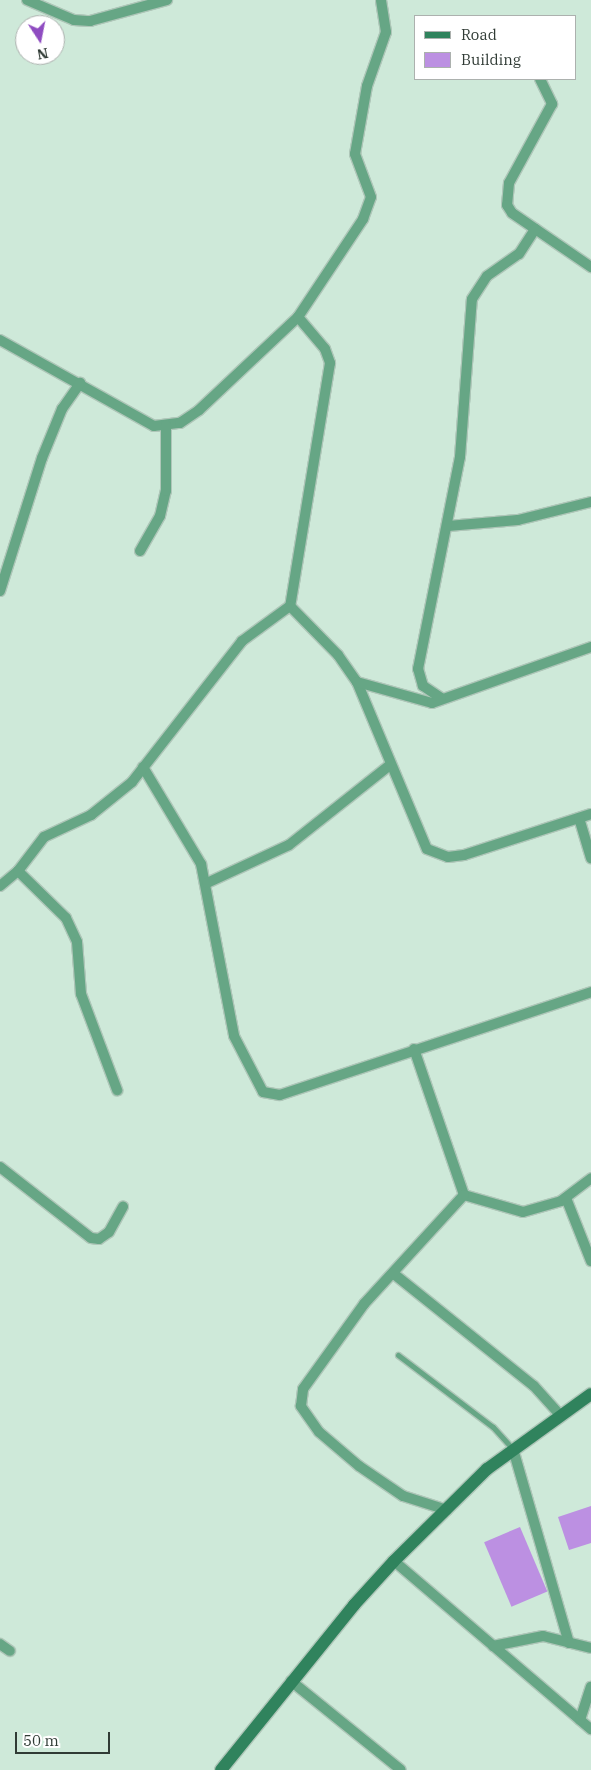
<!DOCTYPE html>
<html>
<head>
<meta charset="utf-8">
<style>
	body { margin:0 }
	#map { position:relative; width:591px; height:1770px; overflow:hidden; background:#cee9d9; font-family:"IBM Plex Serif",serif }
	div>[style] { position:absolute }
	.building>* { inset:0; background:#bc90e2; transform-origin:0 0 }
	.roads { filter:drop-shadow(1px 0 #aec6b8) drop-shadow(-1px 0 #aec6b8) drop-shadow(0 1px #aec6b8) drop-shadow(0 -1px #aec6b8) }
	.lane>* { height:5px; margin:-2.5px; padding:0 2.5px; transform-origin:2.5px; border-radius:2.5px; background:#66a685 }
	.street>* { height:10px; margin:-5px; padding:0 5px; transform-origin:5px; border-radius:5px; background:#66a685 }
	.secondary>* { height:12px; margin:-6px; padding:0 6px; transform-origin:6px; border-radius:6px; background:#30835d }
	span { translate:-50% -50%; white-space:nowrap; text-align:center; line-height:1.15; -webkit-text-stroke:4px #fff; paint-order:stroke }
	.legend { position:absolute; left:414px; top:15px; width:162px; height:65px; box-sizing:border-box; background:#fff; border:1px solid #acb1ae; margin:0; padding:6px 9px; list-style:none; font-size:15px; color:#303b35 }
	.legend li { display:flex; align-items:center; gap:10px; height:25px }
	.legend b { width:25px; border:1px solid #acb1ae }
	.north { position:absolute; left:15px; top:15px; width:50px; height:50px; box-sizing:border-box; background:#fff; border:1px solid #acb1ae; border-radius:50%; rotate:169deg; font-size:14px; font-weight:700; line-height:20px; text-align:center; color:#303b35 }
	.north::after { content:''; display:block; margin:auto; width:18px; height:22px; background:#8f4cc1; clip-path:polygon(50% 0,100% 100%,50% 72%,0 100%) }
	.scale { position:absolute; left:15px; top:1732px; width:95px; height:22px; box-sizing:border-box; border:2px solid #303b35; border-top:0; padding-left:6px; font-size:15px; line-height:18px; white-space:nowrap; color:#303b35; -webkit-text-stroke:4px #fff; paint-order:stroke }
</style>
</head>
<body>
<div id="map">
	<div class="building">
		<i style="clip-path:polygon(591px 1506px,591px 1543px,569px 1550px,558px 1517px)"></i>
		<i style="left:520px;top:1527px;width:70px;height:39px;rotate:67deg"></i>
	</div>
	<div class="roads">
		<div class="lane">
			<i style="left:398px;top:1355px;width:119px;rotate:37.2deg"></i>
			<i style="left:493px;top:1427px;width:30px;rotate:48deg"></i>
		</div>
		<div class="street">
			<i style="left:27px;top:0;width:51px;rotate:23.1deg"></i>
			<i style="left:74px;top:20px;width:16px;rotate:4deg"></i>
			<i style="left:90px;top:21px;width:80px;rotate:-15.3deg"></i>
			<i style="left:540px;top:79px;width:28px;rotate:64deg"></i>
			<i style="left:552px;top:104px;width:90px;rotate:118.6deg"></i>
			<i style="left:509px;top:183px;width:22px;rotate:95deg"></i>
			<i style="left:507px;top:205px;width:9px;rotate:58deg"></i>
			<i style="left:512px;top:213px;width:96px;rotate:34.4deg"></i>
			<i style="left:298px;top:317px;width:42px;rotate:49.8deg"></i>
			<i style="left:325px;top:349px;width:15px;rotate:70deg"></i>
			<i style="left:330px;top:363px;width:246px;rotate:99.3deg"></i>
			<i style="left:290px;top:606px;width:69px;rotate:45.6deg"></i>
			<i style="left:338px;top:655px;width:33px;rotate:55deg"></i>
			<i style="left:357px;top:682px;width:181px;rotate:67.3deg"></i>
			<i style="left:427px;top:849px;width:22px;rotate:21deg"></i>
			<i style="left:448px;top:857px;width:16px;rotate:-7deg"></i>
			<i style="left:464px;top:855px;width:133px;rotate:-17.9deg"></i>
			<i style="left:0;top:340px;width:176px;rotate:29.2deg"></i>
			<i style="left:154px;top:426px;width:26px;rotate:-7deg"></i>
			<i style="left:180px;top:423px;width:23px;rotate:-34deg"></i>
			<i style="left:199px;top:410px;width:136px;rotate:-43.2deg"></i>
			<i style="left:298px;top:317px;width:118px;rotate:-56.4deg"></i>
			<i style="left:363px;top:219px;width:23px;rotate:-70deg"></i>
			<i style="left:371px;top:197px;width:46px;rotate:-110.4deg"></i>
			<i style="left:355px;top:154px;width:69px;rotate:-80deg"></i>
			<i style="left:367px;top:86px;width:57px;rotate:-70.6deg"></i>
			<i style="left:386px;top:32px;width:32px;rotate:-99deg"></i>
			<i style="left:448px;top:526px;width:70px;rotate:-4.9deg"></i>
			<i style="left:518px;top:520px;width:75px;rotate:-13.9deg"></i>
			<i style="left:140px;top:551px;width:40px;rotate:-60.3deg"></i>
			<i style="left:160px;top:516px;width:26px;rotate:-77deg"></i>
			<i style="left:166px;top:491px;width:66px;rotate:-90deg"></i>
			<i style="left:0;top:591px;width:139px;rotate:-72.5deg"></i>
			<i style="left:42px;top:458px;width:53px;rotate:-67.8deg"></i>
			<i style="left:62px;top:409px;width:32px;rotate:-55deg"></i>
			<i style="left:357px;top:682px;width:78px;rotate:15.6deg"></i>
			<i style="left:432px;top:703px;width:169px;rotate:-19.4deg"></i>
			<i style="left:441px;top:698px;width:22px;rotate:-146deg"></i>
			<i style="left:423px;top:686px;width:18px;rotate:-106deg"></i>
			<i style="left:418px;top:669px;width:216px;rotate:-78.8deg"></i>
			<i style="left:460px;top:457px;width:158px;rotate:-85.7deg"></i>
			<i style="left:472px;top:299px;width:27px;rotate:-57deg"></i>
			<i style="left:487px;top:276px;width:39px;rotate:-35deg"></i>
			<i style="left:519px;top:254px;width:30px;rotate:-57deg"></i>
			<i style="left:143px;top:767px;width:113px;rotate:59.1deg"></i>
			<i style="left:201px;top:864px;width:175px;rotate:79.1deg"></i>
			<i style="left:234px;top:1036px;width:63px;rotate:62.6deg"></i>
			<i style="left:263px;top:1092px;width:17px;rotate:10deg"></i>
			<i style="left:280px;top:1095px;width:328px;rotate:-18.3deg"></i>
			<i style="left:579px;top:818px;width:42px;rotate:73.3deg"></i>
			<i style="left:18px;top:871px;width:67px;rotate:44.4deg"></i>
			<i style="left:66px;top:918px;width:26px;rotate:65deg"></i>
			<i style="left:77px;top:942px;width:52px;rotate:85.6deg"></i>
			<i style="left:81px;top:994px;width:103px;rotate:69.4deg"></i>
			<i style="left:207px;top:883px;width:90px;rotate:-24.9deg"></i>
			<i style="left:289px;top:845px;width:129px;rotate:-38.4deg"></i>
			<i style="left:0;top:886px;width:23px;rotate:-40deg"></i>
			<i style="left:18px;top:871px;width:43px;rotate:-52.6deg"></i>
			<i style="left:44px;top:837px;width:52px;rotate:-25.1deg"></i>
			<i style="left:91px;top:815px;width:53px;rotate:-38.8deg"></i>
			<i style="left:132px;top:782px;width:179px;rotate:-52deg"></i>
			<i style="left:242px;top:641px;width:59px;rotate:-36.1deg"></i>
			<i style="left:414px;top:1049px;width:154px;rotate:71.1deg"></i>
			<i style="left:0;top:1167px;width:115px;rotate:38deg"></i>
			<i style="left:91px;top:1238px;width:8px;rotate:7deg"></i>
			<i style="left:99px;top:1239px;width:12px;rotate:-35deg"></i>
			<i style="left:109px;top:1232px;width:29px;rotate:-61deg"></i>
			<i style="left:464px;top:1195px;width:61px;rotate:16.1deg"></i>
			<i style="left:523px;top:1212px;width:40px;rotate:-16deg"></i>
			<i style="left:561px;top:1201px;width:38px;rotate:-37deg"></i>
			<i style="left:566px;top:1198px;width:68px;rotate:68.4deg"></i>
			<i style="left:394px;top:1274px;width:179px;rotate:38.7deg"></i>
			<i style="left:534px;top:1386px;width:38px;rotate:48deg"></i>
			<i style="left:513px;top:1449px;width:202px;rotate:73.9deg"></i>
			<i style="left:447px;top:1510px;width:46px;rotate:-162.3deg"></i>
			<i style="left:403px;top:1496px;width:53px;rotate:-145.7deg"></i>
			<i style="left:359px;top:1466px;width:52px;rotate:-139.6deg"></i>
			<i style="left:319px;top:1432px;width:32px;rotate:-125deg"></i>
			<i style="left:301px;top:1406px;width:17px;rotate:-83deg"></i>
			<i style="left:303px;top:1389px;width:105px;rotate:-54.3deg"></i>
			<i style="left:364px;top:1304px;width:148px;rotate:-47.5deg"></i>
			<i style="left:394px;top:1561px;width:259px;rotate:40.5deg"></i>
			<i style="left:0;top:1644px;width:12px;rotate:35deg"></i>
			<i style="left:493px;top:1646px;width:51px;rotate:-11.3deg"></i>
			<i style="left:543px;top:1636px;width:49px;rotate:14deg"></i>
			<i style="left:291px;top:1681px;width:141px;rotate:39deg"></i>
			<i style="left:580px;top:1720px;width:35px;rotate:-72deg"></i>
		</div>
		<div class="secondary">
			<i style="left:221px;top:1770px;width:212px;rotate:-51.1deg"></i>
			<i style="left:354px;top:1605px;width:59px;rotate:-47.7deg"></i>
			<i style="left:394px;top:1561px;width:131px;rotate:-44.7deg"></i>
			<i style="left:487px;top:1469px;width:128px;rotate:-35.8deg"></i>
		</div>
	</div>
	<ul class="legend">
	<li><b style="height:6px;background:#30835d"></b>Road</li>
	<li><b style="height:14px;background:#bc90e2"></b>Building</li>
	</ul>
	<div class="north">N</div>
	<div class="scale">50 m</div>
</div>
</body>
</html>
